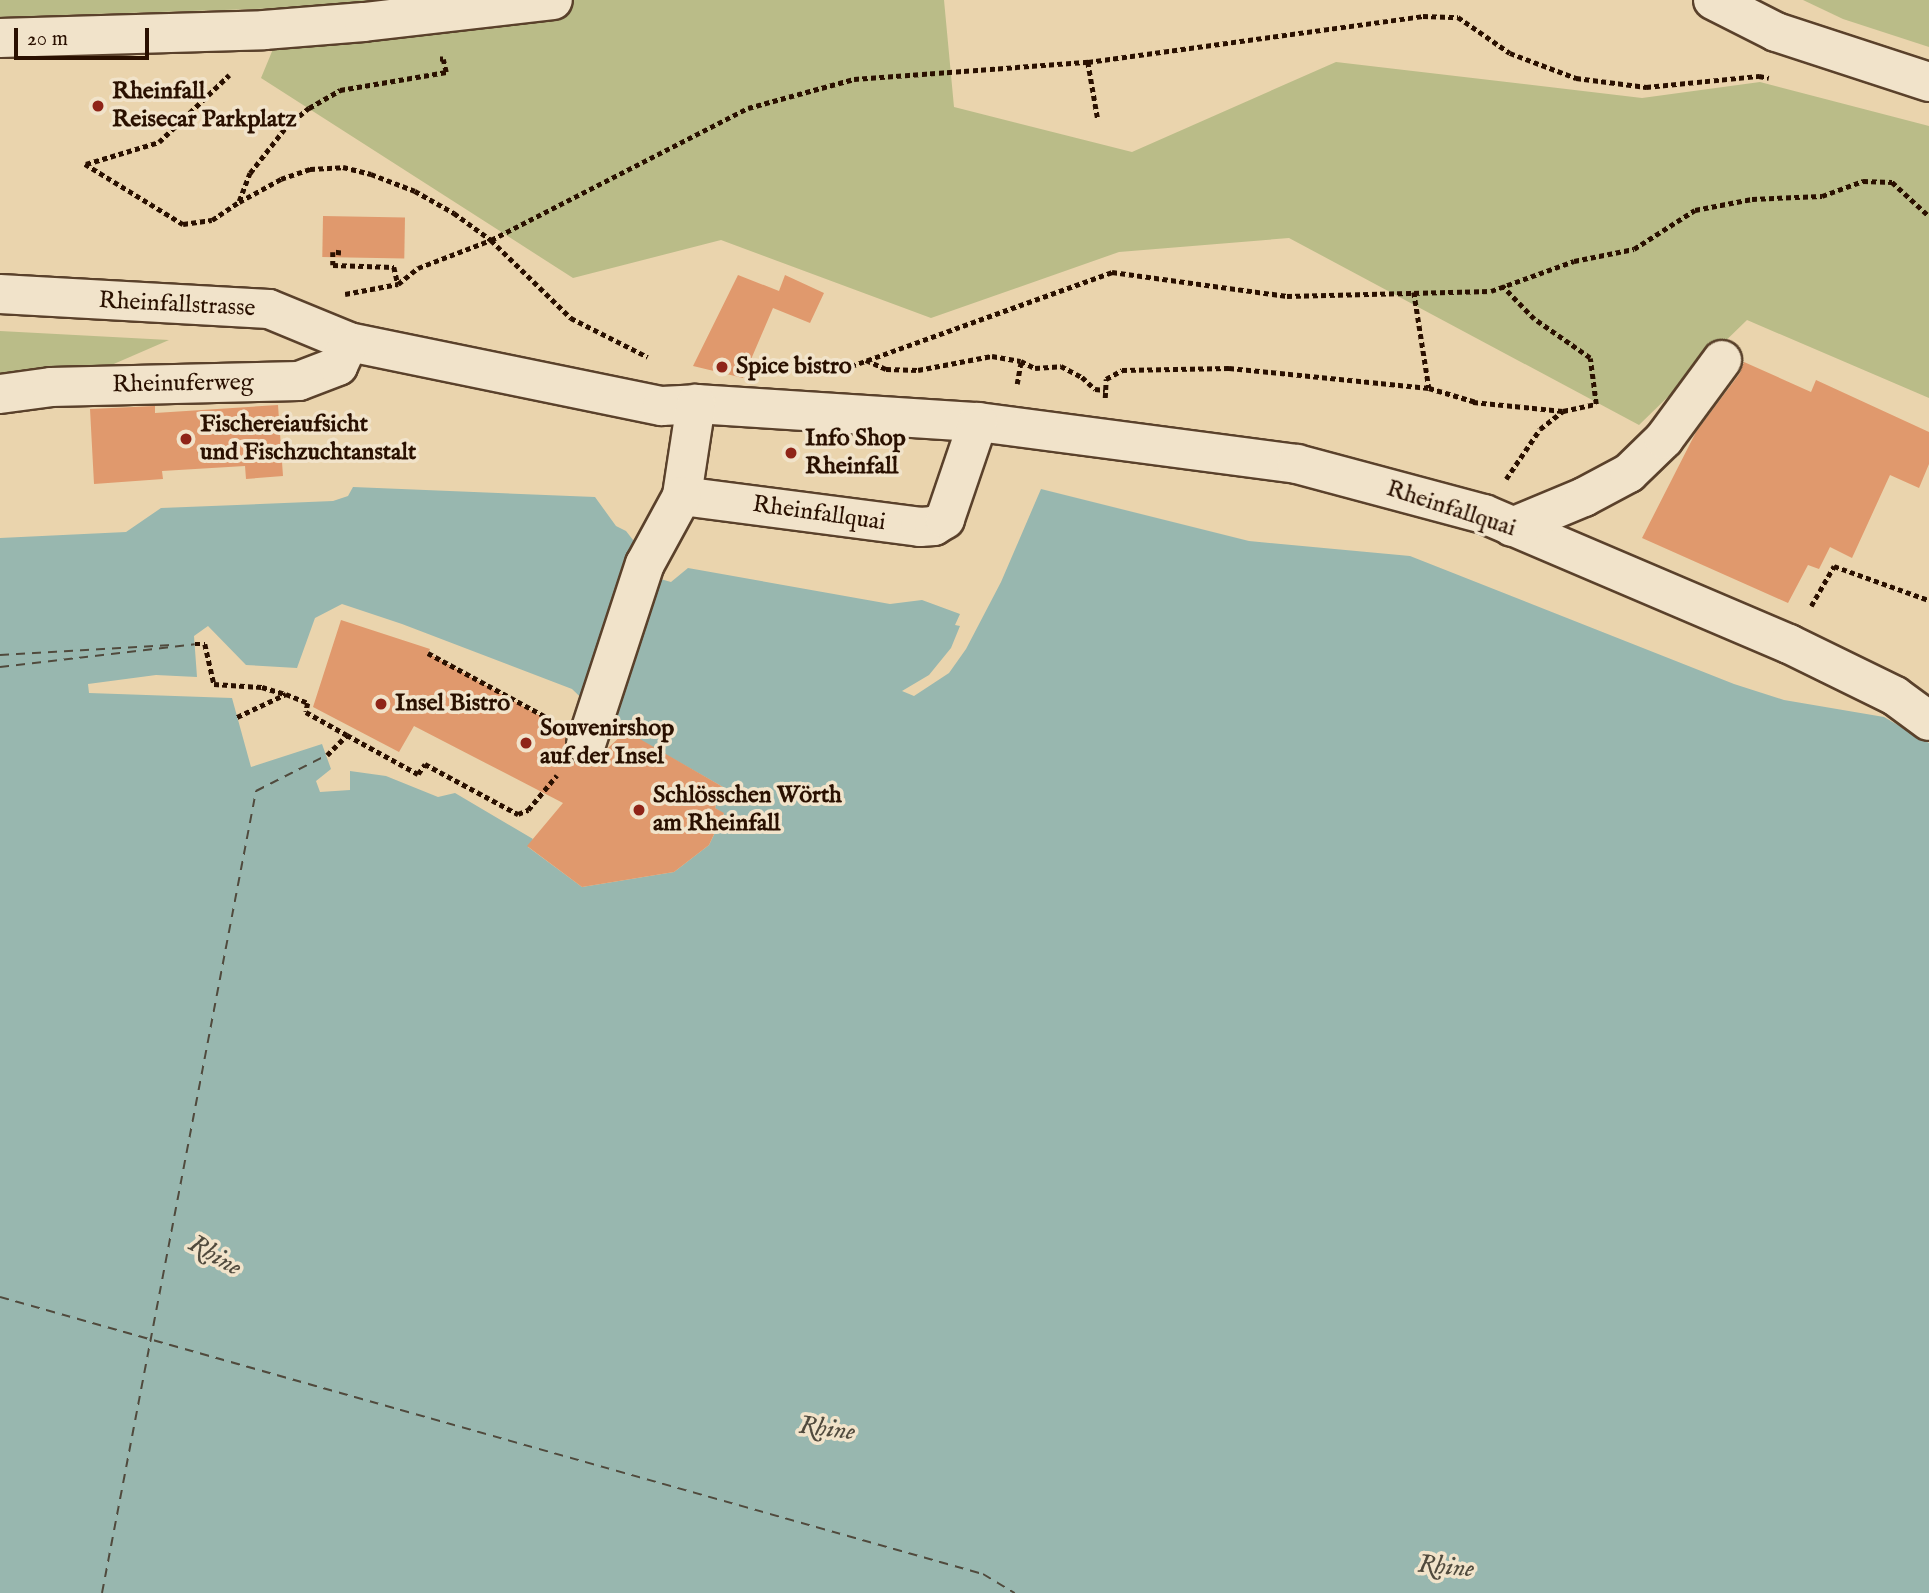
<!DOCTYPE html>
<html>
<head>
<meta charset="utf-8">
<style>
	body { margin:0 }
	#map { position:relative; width:1929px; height:1593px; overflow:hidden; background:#ead4ad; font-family:"IM FELL English",serif }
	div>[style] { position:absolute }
	.green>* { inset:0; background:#babc88 }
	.water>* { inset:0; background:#98b7af }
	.ferry>* { height:2px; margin-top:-1px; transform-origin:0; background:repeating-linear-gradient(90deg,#504a3d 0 9px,transparent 0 16px) }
	.building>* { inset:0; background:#e0996d; transform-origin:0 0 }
	.path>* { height:4.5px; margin-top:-2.25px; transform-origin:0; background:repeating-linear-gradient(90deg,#2a1000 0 5px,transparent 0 8.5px) }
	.roads { filter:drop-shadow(2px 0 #5a412b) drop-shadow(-2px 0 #5a412b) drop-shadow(0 2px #5a412b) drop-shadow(0 -2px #5a412b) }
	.minor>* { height:38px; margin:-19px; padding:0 19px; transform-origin:19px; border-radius:19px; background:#f1e3ca }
	.dots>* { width:19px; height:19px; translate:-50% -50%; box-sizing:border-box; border:4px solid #f1e3ca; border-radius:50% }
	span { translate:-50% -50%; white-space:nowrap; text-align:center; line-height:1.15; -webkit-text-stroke:7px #f1e3ca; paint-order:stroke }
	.poi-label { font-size:24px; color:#2a1000; font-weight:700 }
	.left { translate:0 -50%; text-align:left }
	.street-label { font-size:24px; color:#2a1000 }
	.water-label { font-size:26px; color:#504a3d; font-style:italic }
	.scale { position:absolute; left:14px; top:28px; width:135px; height:32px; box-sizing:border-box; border:4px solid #2a1000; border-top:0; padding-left:9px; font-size:21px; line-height:24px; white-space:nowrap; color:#2a1000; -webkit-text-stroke:5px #f1e3ca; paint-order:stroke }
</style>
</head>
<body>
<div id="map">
	<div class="green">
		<i style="clip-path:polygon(0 0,944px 0,954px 107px,1132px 152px,1336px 62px,1642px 98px,1760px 82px,1929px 126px,1929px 398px,1747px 320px,1639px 425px,1289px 238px,1119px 252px,931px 318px,721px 240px,573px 278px,261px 78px,290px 8px,0 17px)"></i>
		<i style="clip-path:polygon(1803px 0,1929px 0,1929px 47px,1843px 19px)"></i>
		<i style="clip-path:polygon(0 331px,169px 340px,93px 373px,0 378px)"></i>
	</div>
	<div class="water">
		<i style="clip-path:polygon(evenodd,353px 487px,595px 497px,616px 526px,626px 531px,637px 545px,629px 570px,671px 582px,688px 568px,890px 604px,922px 600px,960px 614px,955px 625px,960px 626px,951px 648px,929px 675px,902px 691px,914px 696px,949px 673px,966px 649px,1001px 582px,1041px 489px,1249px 541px,1410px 556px,1734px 684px,1784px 700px,1884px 717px,1929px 743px,1929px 1593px,0 1593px,0 538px,126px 532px,161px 508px,333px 501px,348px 496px,353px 487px,342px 604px,402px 624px,572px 689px,621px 736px,626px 732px,723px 787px,715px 808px,724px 814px,709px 845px,674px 872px,582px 887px,528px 847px,533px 839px,455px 793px,438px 797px,386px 776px,350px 771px,350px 790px,320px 792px,316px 781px,331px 769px,322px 744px,251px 767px,232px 698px,89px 693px,88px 684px,156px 675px,197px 677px,194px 636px,208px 626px,246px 665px,297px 668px,315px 618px,342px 604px)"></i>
	</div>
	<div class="ferry">
		<i style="left:0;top:655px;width:176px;rotate:-3.3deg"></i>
		<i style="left:0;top:667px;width:196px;rotate:-6.7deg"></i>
		<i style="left:0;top:1297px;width:1021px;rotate:15.74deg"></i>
		<i style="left:983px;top:1574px;width:37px;rotate:31deg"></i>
		<i style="left:102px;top:1593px;width:817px;rotate:-79.13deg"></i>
		<i style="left:256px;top:791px;width:80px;rotate:-26.9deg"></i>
	</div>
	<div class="building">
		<i style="left:323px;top:216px;width:82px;height:41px;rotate:1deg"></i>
		<i style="clip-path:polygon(738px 275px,779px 291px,785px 275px,824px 293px,810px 323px,773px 308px,743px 378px,693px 366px)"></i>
		<i style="clip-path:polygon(1744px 362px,1811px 392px,1816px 380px,1929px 432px,1929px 464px,1919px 488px,1890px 475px,1852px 558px,1830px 547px,1819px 569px,1808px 565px,1788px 603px,1642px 538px,1696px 432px,1740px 373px)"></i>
		<i style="clip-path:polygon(278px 405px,283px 476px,246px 479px,245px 466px,162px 471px,163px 479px,94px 484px,90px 409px,155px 406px,155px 413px)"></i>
		<i style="clip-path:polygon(341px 620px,430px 649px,428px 653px,567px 731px,565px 749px,570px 759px,579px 764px,590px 765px,600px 761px,608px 748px,626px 731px,723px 787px,715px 808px,724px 813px,709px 845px,674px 872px,582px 887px,527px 846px,563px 803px,414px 726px,399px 752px,313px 707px)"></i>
	</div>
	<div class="path">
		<i style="left:1088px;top:62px;width:59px;rotate:80.2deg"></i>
		<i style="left:85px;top:164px;width:115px;rotate:31.5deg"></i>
		<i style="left:183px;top:224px;width:29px;rotate:-8deg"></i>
		<i style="left:212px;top:220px;width:32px;rotate:-34deg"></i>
		<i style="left:239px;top:202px;width:48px;rotate:-28.7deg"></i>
		<i style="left:281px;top:179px;width:31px;rotate:-19deg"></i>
		<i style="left:310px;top:169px;width:33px;rotate:-3deg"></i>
		<i style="left:343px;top:167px;width:29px;rotate:14deg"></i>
		<i style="left:371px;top:174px;width:47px;rotate:21.1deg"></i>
		<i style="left:415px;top:191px;width:45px;rotate:29.4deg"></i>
		<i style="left:454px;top:213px;width:46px;rotate:36.1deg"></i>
		<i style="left:491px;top:240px;width:112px;rotate:44.3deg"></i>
		<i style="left:571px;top:318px;width:86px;rotate:26.9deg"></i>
		<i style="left:86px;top:164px;width:76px;rotate:-16.8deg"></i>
		<i style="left:159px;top:142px;width:97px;rotate:-43.7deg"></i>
		<i style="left:239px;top:201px;width:30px;rotate:-69deg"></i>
		<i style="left:250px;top:173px;width:58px;rotate:-52deg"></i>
		<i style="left:286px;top:127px;width:30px;rotate:-40deg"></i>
		<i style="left:309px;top:108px;width:36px;rotate:-30deg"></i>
		<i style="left:340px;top:90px;width:108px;rotate:-9.6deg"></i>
		<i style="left:446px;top:72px;width:13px;rotate:-103deg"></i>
		<i style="left:443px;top:59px;width:3px;rotate:180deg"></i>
		<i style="left:341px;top:253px;width:8px;rotate:-173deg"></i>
		<i style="left:333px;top:252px;width:13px;rotate:90deg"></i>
		<i style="left:333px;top:265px;width:61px;rotate:1.9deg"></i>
		<i style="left:394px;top:267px;width:17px;rotate:77deg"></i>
		<i style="left:1414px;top:292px;width:97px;rotate:81.1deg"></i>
		<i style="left:345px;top:294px;width:54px;rotate:-10.7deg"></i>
		<i style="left:398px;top:284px;width:26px;rotate:-39deg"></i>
		<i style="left:418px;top:268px;width:78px;rotate:-21deg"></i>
		<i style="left:491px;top:240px;width:289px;rotate:-27.2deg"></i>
		<i style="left:748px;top:108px;width:110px;rotate:-15.3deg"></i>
		<i style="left:854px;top:79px;width:235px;rotate:-4.2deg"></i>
		<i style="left:1088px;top:62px;width:338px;rotate:-7.8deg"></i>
		<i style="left:1423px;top:16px;width:35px;rotate:2deg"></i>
		<i style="left:1458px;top:17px;width:63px;rotate:34.7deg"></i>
		<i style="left:1510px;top:53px;width:71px;rotate:20.7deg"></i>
		<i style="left:1576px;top:78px;width:71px;rotate:7.3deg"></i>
		<i style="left:1646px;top:87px;width:114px;rotate:-5.6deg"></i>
		<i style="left:1759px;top:76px;width:10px;rotate:11deg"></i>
		<i style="left:866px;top:360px;width:22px;rotate:24deg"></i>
		<i style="left:886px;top:369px;width:32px;rotate:2deg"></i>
		<i style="left:918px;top:370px;width:75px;rotate:-10.7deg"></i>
		<i style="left:992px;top:356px;width:29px;rotate:10deg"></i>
		<i style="left:1021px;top:361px;width:16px;rotate:27deg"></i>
		<i style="left:1035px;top:368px;width:26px;rotate:-4deg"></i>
		<i style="left:1061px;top:366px;width:24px;rotate:28deg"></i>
		<i style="left:1082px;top:377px;width:18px;rotate:43deg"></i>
		<i style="left:1095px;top:389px;width:10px;rotate:6deg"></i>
		<i style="left:843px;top:369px;width:286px;rotate:-19.8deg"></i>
		<i style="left:1112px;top:272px;width:177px;rotate:7.8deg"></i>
		<i style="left:1287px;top:296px;width:204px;rotate:-1.4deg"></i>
		<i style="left:1491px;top:291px;width:88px;rotate:-19.9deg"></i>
		<i style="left:1574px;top:261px;width:61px;rotate:-11.3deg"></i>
		<i style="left:1634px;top:249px;width:72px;rotate:-32.6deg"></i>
		<i style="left:1695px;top:210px;width:58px;rotate:-10.9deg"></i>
		<i style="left:1752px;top:199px;width:70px;rotate:-2.5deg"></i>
		<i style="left:1822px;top:196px;width:44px;rotate:-20.1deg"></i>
		<i style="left:1863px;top:181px;width:29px;rotate:2deg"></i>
		<i style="left:1892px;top:182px;width:50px;rotate:42.6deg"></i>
		<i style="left:1017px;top:384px;width:23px;rotate:-80deg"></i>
		<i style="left:1105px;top:398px;width:19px;rotate:-87deg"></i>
		<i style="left:1106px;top:379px;width:18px;rotate:-29deg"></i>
		<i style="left:1122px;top:370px;width:107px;rotate:-1.1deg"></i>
		<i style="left:1229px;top:368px;width:201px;rotate:5.7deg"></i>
		<i style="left:1429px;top:388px;width:49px;rotate:16.6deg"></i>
		<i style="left:1473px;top:402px;width:90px;rotate:5.7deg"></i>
		<i style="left:1563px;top:411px;width:34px;rotate:-12deg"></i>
		<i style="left:1596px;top:404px;width:46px;rotate:-97.4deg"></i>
		<i style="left:1590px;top:358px;width:68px;rotate:-145.1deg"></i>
		<i style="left:1534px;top:319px;width:46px;rotate:-134.1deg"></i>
		<i style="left:1506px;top:479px;width:60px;rotate:-55.8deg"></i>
		<i style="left:1540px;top:429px;width:29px;rotate:-38deg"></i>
		<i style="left:1811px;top:606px;width:46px;rotate:-60.1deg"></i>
		<i style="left:1834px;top:566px;width:101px;rotate:19.7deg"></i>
		<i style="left:195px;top:644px;width:10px"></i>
		<i style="left:205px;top:644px;width:41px;rotate:77.3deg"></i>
		<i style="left:214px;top:684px;width:48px;rotate:3.6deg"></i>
		<i style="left:262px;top:687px;width:24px;rotate:17deg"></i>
		<i style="left:428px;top:653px;width:139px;rotate:28.4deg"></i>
		<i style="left:237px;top:717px;width:54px;rotate:-25.1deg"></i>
		<i style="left:286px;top:694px;width:24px;rotate:22deg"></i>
		<i style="left:308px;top:703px;width:9px;rotate:103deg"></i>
		<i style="left:306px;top:712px;width:47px;rotate:29.3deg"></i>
		<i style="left:327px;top:755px;width:28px;rotate:-45deg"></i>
		<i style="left:347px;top:735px;width:81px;rotate:28.8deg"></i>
		<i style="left:418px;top:774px;width:12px;rotate:-55deg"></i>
		<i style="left:425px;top:764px;width:106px;rotate:28.3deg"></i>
		<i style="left:518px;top:814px;width:11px;rotate:-22deg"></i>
		<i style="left:528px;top:810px;width:45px;rotate:-50.4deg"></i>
	</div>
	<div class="roads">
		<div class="minor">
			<i style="left:1713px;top:0;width:71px;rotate:26.9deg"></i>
			<i style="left:1776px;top:32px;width:161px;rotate:18.1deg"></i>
			<i style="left:0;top:38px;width:264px;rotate:-1.7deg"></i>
			<i style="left:264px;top:30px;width:100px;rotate:-4.6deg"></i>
			<i style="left:364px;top:22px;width:190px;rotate:-6.6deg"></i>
			<i style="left:0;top:294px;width:269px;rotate:3.2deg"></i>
			<i style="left:269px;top:309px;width:87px;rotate:22.4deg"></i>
			<i style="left:349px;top:342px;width:319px;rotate:11.6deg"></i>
			<i style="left:662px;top:406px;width:34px;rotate:-3deg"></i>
			<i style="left:696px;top:404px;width:283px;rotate:3.7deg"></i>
			<i style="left:978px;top:422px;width:322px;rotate:7.5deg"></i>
			<i style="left:1297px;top:464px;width:194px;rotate:15deg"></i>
			<i style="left:1484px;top:514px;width:332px;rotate:23.1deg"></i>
			<i style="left:1789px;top:644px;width:118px;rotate:26.1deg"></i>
			<i style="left:1895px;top:696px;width:42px;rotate:36.3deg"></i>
			<i style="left:0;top:394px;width:51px;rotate:-7.8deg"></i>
			<i style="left:51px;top:387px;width:248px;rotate:-1.4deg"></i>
			<i style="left:299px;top:381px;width:42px;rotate:-21deg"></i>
			<i style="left:338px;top:366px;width:26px;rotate:-65deg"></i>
			<i style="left:696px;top:404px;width:93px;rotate:98.7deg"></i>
			<i style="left:682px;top:496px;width:240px;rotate:7.4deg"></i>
			<i style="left:920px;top:527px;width:14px;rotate:-4deg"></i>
			<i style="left:934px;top:526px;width:13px;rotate:-32deg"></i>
			<i style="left:945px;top:519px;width:102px;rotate:-71.2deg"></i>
			<i style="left:1512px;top:527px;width:78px;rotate:-22.6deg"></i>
			<i style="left:1584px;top:497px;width:51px;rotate:-28.1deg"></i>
			<i style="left:1629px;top:473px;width:49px;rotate:-44.2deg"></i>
			<i style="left:1664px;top:439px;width:98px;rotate:-53.7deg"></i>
			<i style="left:586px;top:744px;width:189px;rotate:-71.9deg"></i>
			<i style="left:645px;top:564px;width:77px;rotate:-61.4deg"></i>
		</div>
	</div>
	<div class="dots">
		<i style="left:98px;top:106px;background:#8f2418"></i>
		<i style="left:722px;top:367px;background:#8f2418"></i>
		<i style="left:186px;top:439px;background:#8f2418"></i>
		<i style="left:791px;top:453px;background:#8f2418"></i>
		<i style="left:381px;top:704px;background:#8f2418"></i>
		<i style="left:526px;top:743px;background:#8f2418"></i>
		<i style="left:639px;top:810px;background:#8f2418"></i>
	</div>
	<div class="poi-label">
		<span class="left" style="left:112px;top:106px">Rheinfall<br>Reisecar Parkplatz</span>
		<span class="left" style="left:736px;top:367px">Spice bistro</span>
		<span class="left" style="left:200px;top:439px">Fischereiaufsicht<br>und Fischzuchtanstalt</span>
		<span class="left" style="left:805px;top:453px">Info Shop<br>Rheinfall</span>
		<span class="left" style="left:395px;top:704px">Insel Bistro</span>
		<span class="left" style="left:540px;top:743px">Souvenirshop<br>auf der Insel</span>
		<span class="left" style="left:653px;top:810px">Schlösschen Wörth<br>am Rheinfall</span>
	</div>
	<div class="street-label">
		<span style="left:177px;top:305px;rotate:3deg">Rheinfallstrasse</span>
		<span style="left:183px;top:384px;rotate:-1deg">Rheinuferweg</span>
		<span style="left:1451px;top:509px;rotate:18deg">Rheinfallquai</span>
		<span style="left:819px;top:514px;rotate:8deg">Rheinfallquai</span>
	</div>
	<div class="water-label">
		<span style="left:215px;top:1256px;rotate:30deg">Rhine</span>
		<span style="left:827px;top:1429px;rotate:7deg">Rhine</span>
		<span style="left:1446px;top:1567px;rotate:5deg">Rhine</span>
	</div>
	<div class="scale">20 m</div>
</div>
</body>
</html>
